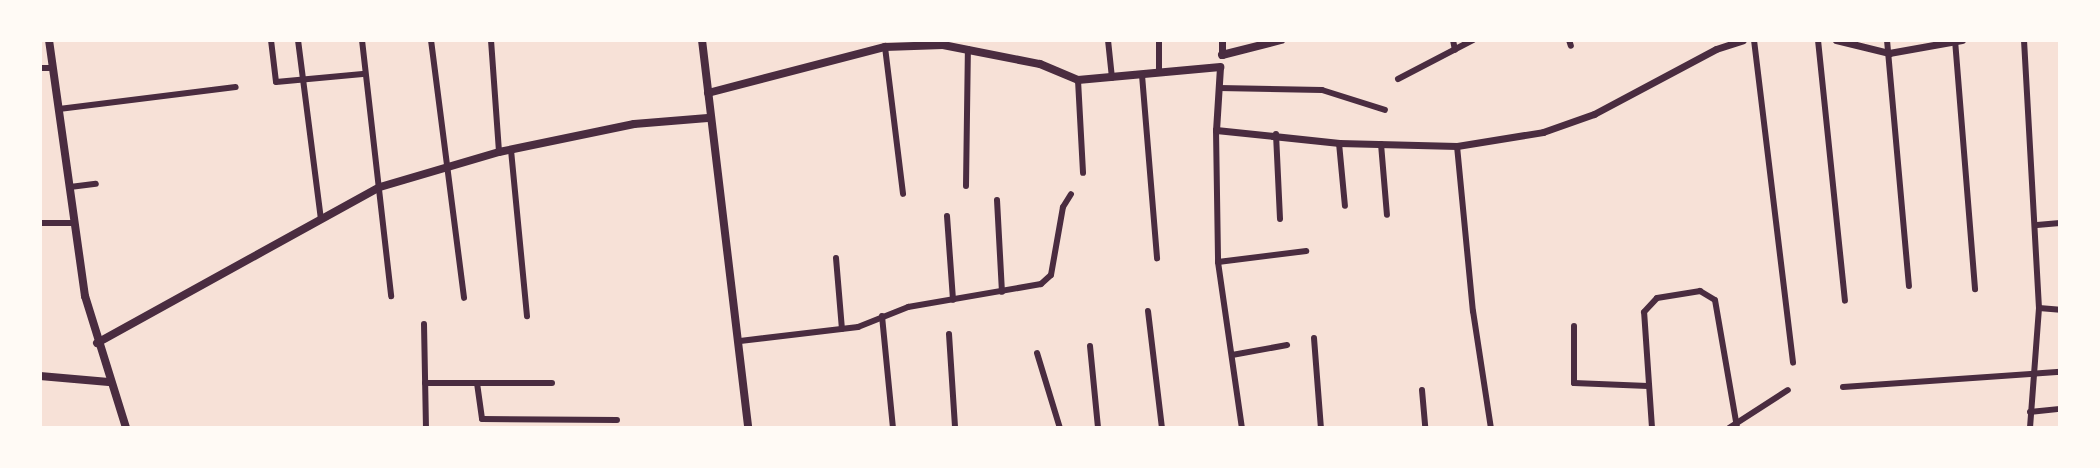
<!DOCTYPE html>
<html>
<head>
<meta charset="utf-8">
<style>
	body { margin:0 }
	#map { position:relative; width:2100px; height:468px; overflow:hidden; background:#f7e1d7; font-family:"Varela Round",sans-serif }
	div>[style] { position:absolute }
	.minor>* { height:6px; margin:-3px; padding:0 3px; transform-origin:3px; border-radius:3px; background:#4a2c40 }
	.tertiary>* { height:7px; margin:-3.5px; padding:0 3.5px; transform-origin:3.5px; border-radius:3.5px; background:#4a2c40 }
	.secondary>* { height:8px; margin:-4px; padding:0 4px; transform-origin:4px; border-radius:4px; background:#4a2c40 }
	span { translate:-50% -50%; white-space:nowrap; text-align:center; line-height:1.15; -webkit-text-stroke:5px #fffaf5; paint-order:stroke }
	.frame { position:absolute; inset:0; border:42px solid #fffaf5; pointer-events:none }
</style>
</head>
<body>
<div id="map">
	<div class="minor">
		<i style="left:271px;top:40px;width:42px;rotate:83.2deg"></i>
		<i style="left:276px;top:82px;width:87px;rotate:-5.3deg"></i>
		<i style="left:298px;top:40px;width:180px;rotate:82.7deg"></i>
		<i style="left:362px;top:40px;width:258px;rotate:83.5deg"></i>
		<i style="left:431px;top:40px;width:260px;rotate:82.7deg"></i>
		<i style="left:491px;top:40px;width:112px;rotate:85.9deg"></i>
		<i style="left:1108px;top:40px;width:38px;rotate:84deg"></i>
		<i style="left:1159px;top:40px;width:33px;rotate:90deg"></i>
		<i style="left:1453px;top:40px;width:10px;rotate:79deg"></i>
		<i style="left:1569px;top:40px;width:6px;rotate:72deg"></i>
		<i style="left:1754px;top:40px;width:325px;rotate:83.1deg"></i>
		<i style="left:1818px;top:40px;width:262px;rotate:84.1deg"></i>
		<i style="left:1887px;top:40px;width:247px;rotate:84.9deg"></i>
		<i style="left:1955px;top:40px;width:250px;rotate:85.4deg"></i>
		<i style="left:2024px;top:40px;width:268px;rotate:86.8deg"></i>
		<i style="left:2039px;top:308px;width:120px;rotate:94.3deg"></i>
		<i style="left:885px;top:47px;width:148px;rotate:83deg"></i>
		<i style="left:40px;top:68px;width:13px"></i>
		<i style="left:1142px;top:75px;width:184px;rotate:85.3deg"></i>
		<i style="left:1398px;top:79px;width:85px;rotate:-27.5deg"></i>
		<i style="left:1078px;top:80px;width:93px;rotate:86.9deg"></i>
		<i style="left:1219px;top:88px;width:103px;rotate:1.1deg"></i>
		<i style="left:1322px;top:90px;width:66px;rotate:17.6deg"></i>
		<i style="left:59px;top:109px;width:178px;rotate:-7.1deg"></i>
		<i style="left:1216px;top:130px;width:132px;rotate:89.1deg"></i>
		<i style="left:1218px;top:262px;width:168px;rotate:81.8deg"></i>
		<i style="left:1276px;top:134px;width:85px;rotate:87.3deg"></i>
		<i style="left:1339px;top:143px;width:63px;rotate:84.6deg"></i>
		<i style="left:1381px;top:144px;width:71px;rotate:85.2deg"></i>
		<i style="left:1457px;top:146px;width:166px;rotate:84.5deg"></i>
		<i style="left:1473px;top:311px;width:118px;rotate:81.3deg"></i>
		<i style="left:511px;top:150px;width:167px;rotate:84.5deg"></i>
		<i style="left:966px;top:186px;width:137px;rotate:-89.2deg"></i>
		<i style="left:70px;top:187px;width:26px;rotate:-7deg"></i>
		<i style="left:997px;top:200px;width:92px;rotate:86.9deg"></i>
		<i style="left:947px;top:216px;width:84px;rotate:85.9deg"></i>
		<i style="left:40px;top:223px;width:35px"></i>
		<i style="left:2037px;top:225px;width:23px;rotate:-5deg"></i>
		<i style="left:836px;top:258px;width:71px;rotate:85.2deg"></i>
		<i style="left:1218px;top:262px;width:89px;rotate:-7.1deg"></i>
		<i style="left:2039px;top:308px;width:21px;rotate:5deg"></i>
		<i style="left:1148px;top:311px;width:118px;rotate:83.2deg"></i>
		<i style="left:882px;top:316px;width:113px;rotate:84.4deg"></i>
		<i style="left:424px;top:324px;width:104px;rotate:88.9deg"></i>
		<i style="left:1574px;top:326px;width:57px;rotate:90deg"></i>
		<i style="left:1574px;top:383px;width:74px;rotate:2.3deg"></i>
		<i style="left:949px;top:334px;width:94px;rotate:86.3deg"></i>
		<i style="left:1314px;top:338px;width:90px;rotate:85.6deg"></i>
		<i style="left:740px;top:341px;width:119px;rotate:-6.8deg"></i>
		<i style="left:858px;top:327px;width:54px;rotate:-21.8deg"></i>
		<i style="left:908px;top:307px;width:135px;rotate:-9.8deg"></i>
		<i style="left:1041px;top:284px;width:13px;rotate:-42deg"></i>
		<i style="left:1051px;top:275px;width:69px;rotate:-80deg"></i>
		<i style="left:1063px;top:207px;width:15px;rotate:-58deg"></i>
		<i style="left:1090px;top:346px;width:82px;rotate:84.4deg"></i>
		<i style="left:1037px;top:353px;width:78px;rotate:73deg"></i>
		<i style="left:1232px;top:355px;width:56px;rotate:-10.3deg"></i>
		<i style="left:425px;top:383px;width:127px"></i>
		<i style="left:477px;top:383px;width:36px;rotate:82deg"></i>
		<i style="left:482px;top:419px;width:135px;rotate:0.4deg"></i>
		<i style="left:1843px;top:387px;width:218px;rotate:-4deg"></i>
		<i style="left:1422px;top:390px;width:38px;rotate:85deg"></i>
		<i style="left:2030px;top:412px;width:30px;rotate:-6deg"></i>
		<i style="left:1652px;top:428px;width:116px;rotate:-93.9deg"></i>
		<i style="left:1644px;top:312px;width:19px;rotate:-47deg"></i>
		<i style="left:1657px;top:298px;width:44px;rotate:-9.2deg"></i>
		<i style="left:1700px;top:291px;width:17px;rotate:31deg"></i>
		<i style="left:1715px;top:300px;width:130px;rotate:80.2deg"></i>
		<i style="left:1729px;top:428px;width:70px;rotate:-32.8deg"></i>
	</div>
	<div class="tertiary">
		<i style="left:1836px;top:40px;width:55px;rotate:13.8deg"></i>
		<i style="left:1889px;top:53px;width:74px;rotate:-10.1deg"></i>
		<i style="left:1222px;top:55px;width:15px;rotate:-90deg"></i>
		<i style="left:1220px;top:67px;width:63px;rotate:93.6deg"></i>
		<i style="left:1216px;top:130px;width:124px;rotate:6deg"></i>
		<i style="left:1339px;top:143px;width:118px;rotate:1.5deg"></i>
		<i style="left:1457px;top:146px;width:87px;rotate:-9.2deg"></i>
		<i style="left:1543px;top:132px;width:54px;rotate:-19.4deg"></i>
		<i style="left:1594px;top:114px;width:138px;rotate:-28deg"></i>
		<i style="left:1716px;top:49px;width:28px;rotate:-18deg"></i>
	</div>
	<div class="secondary">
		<i style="left:49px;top:40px;width:259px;rotate:82deg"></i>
		<i style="left:85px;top:296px;width:138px;rotate:72.7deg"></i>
		<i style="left:702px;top:40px;width:391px;rotate:83.2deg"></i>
		<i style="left:1222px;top:55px;width:61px;rotate:-14.3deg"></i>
		<i style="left:708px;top:93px;width:183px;rotate:-14.6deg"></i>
		<i style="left:885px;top:47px;width:58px;rotate:-2deg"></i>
		<i style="left:943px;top:45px;width:99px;rotate:11.1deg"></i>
		<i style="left:1040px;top:64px;width:41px;rotate:22.8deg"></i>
		<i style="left:1078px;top:80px;width:143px;rotate:-5.2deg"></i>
		<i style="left:97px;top:343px;width:323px;rotate:-28.9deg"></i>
		<i style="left:380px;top:187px;width:124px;rotate:-16.4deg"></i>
		<i style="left:499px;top:152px;width:138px;rotate:-11.7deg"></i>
		<i style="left:634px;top:124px;width:74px;rotate:-4.6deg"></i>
		<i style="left:40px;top:376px;width:69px;rotate:5deg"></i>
	</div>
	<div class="frame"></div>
</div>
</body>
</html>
